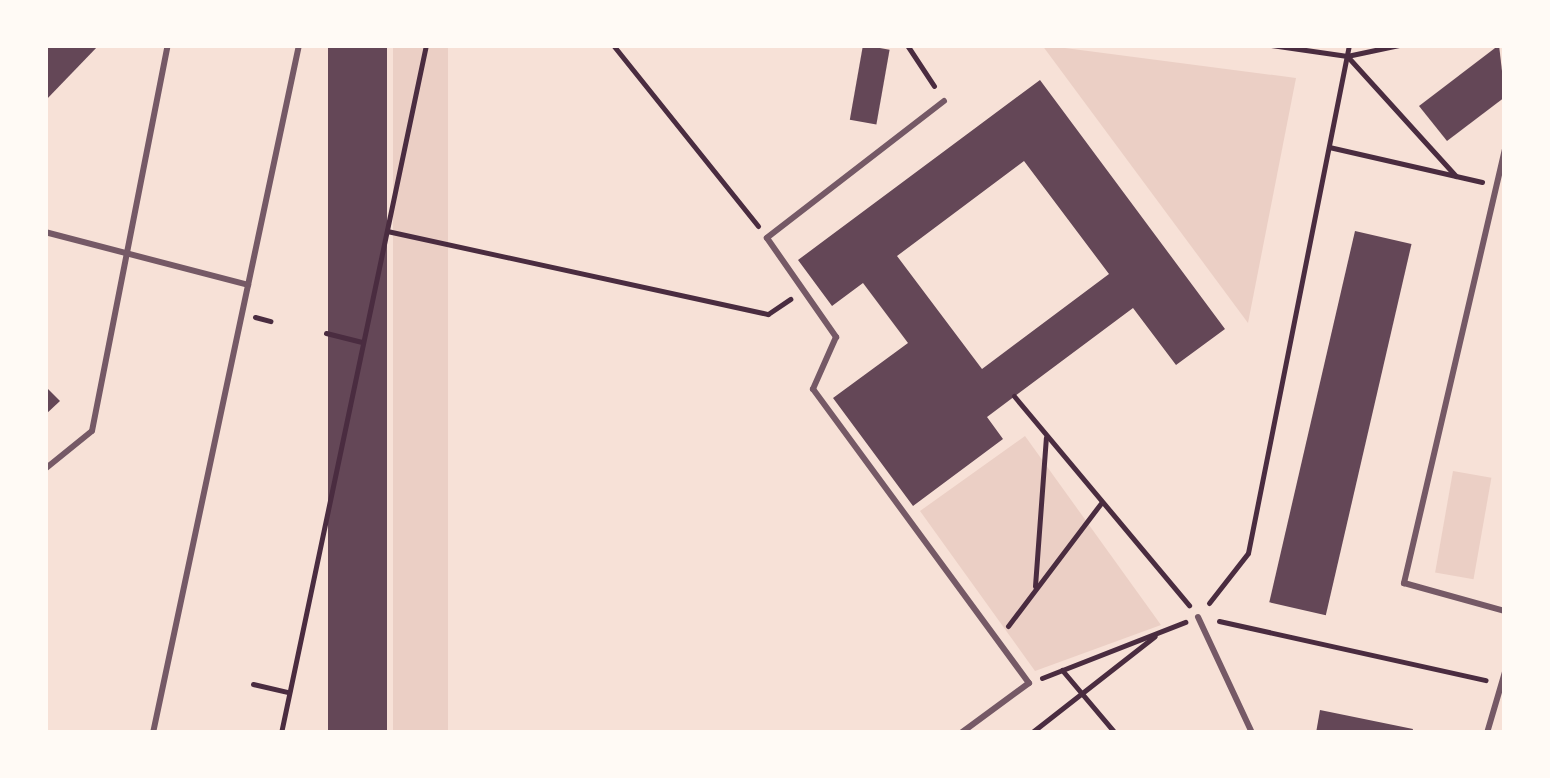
<!DOCTYPE html>
<html>
<head>
<meta charset="utf-8">
<style>
	body { margin:0 }
	#map { position:relative; width:1550px; height:778px; overflow:hidden; background:#f7e1d7; font-family:Lato,sans-serif }
	div>[style] { position:absolute }
	.green>* { inset:0; background:#ebcfc5; transform-origin:0 0 }
	.building>* { inset:0; background:#644757; transform-origin:0 0 }
	.path>* { height:5px; margin:-2.5px; padding:0 2.5px; transform-origin:2.5px; border-radius:2.5px; background:#4a2c40 }
	.service>* { height:6px; margin:-3px; padding:0 3px; transform-origin:3px; border-radius:3px; background:#755966 }
	span { translate:-50% -50%; white-space:nowrap; text-align:center; line-height:1.15; -webkit-text-stroke:8px #fffaf5; paint-order:stroke }
	.frame { position:absolute; inset:0; border:48px solid #fffaf5; pointer-events:none }
</style>
</head>
<body>
<div id="map">
	<div class="green">
		<i style="left:393px;top:45px;width:55px;height:702px"></i>
		<i style="clip-path:polygon(1042px 45px,1296px 78px,1248px 323px)"></i>
		<i style="clip-path:polygon(1025px 436px,1161px 625px,1035px 671px,920px 511px)"></i>
		<i style="left:1453px;top:471px;width:39px;height:103px;rotate:10deg"></i>
	</div>
	<div class="building">
		<i style="clip-path:polygon(45px 45px,99px 45px,45px 101px)"></i>
		<i style="left:328px;top:45px;width:59px;height:703px"></i>
		<i style="left:863px;top:45px;width:27px;height:76px;rotate:10deg"></i>
		<i style="clip-path:polygon(1499px 45px,1505px 97px,1447px 141px,1419px 106px)"></i>
		<i style="clip-path:polygon(evenodd,1040px 80px,1225px 329px,1176px 365px,1133px 308px,987px 417px,1003px 439px,913px 506px,833px 398px,908px 343px,863px 283px,832px 306px,798px 260px,1040px 80px,1024px 161px,1109px 274px,982px 369px,897px 256px,1024px 161px)"></i>
		<i style="left:1355px;top:231px;width:58px;height:381px;rotate:13deg"></i>
		<i style="clip-path:polygon(45px 386px,60px 401px,45px 415px)"></i>
		<i style="clip-path:polygon(1320px 710px,1413px 729px,1412px 733px,1316px 733px)"></i>
	</div>
	<div class="path">
		<i style="left:613px;top:45px;width:232px;rotate:51.3deg"></i>
		<i style="left:907px;top:45px;width:49px;rotate:56.6deg"></i>
		<i style="left:1271px;top:45px;width:77px;rotate:8.2deg"></i>
		<i style="left:1347px;top:56px;width:53px;rotate:-11.9deg"></i>
		<i style="left:1347px;top:56px;width:162px;rotate:47.8deg"></i>
		<i style="left:1329px;top:147px;width:157px;rotate:12.9deg"></i>
		<i style="left:387px;top:231px;width:390px;rotate:12.3deg"></i>
		<i style="left:768px;top:314px;width:27px;rotate:-34deg"></i>
		<i style="left:255px;top:317px;width:16px;rotate:15deg"></i>
		<i style="left:326px;top:333px;width:37px;rotate:14deg"></i>
		<i style="left:1014px;top:396px;width:273px;rotate:50.1deg"></i>
		<i style="left:1035px;top:586px;width:149px;rotate:-85.8deg"></i>
		<i style="left:1209px;top:603px;width:63px;rotate:-52deg"></i>
		<i style="left:1248px;top:553px;width:518px;rotate:-78.76deg"></i>
		<i style="left:1219px;top:621px;width:273px;rotate:12.5deg"></i>
		<i style="left:1008px;top:626px;width:154px;rotate:-52.9deg"></i>
		<i style="left:1062px;top:670px;width:82px;rotate:49.9deg"></i>
		<i style="left:1042px;top:678px;width:154px;rotate:-21.4deg"></i>
		<i style="left:253px;top:684px;width:37px;rotate:13deg"></i>
		<i style="left:281px;top:733px;width:703px;rotate:-78.1deg"></i>
		<i style="left:1031px;top:733px;width:157px;rotate:-38deg"></i>
	</div>
	<div class="service">
		<i style="left:944px;top:101px;width:224px;rotate:142.3deg"></i>
		<i style="left:767px;top:238px;width:121px;rotate:55.1deg"></i>
		<i style="left:836px;top:337px;width:57px;rotate:113.9deg"></i>
		<i style="left:813px;top:389px;width:365px;rotate:53.7deg"></i>
		<i style="left:1029px;top:683px;width:84px;rotate:143.7deg"></i>
		<i style="left:1505px;top:149px;width:446px;rotate:103.1deg"></i>
		<i style="left:1404px;top:583px;width:105px;rotate:15.5deg"></i>
		<i style="left:45px;top:232px;width:210px;rotate:14.6deg"></i>
		<i style="left:45px;top:469px;width:60px;rotate:-39deg"></i>
		<i style="left:92px;top:431px;width:393px;rotate:-78.9deg"></i>
		<i style="left:1198px;top:617px;width:128px;rotate:65deg"></i>
		<i style="left:153px;top:733px;width:703px;rotate:-78.02deg"></i>
		<i style="left:1487px;top:733px;width:64px;rotate:-73.6deg"></i>
	</div>
	<div class="frame"></div>
</div>
</body>
</html>
